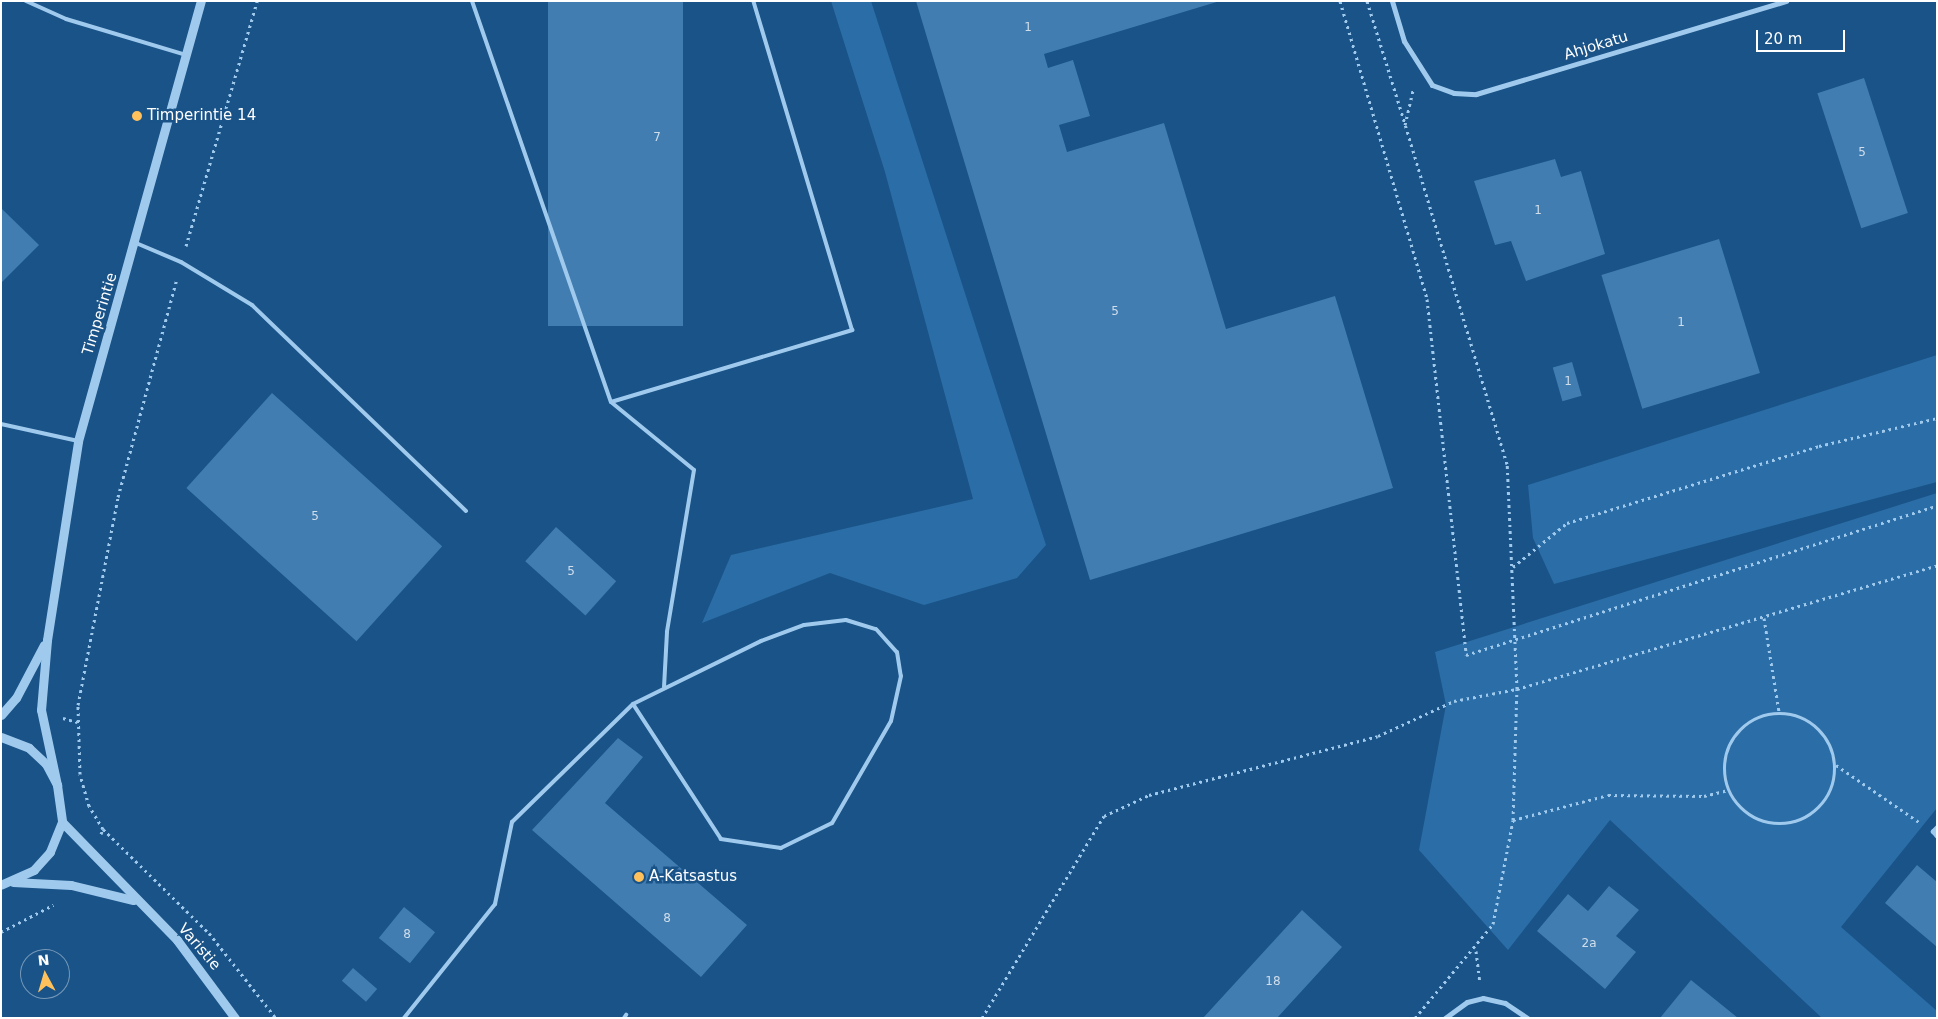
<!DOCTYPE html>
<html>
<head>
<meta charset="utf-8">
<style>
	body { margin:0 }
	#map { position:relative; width:1938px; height:1019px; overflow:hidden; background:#195388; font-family:"DejaVu Sans",sans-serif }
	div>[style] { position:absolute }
	.green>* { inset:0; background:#2b6da6 }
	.building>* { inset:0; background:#417db1; transform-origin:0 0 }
	.path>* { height:3px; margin-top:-1.5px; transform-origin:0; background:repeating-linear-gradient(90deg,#a0caed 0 2.5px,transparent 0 6.5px) }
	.path>.ring { margin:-1.5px; padding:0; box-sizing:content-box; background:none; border:3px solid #a0caed; border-radius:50% }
	.service>* { height:4px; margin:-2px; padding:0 2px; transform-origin:2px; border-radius:2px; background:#a0caed }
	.minor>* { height:5px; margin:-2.5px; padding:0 2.5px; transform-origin:2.5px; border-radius:2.5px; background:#a0caed }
	.tertiary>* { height:9px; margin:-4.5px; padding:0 4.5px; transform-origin:4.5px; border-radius:4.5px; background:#a0caed }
	.dots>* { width:14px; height:14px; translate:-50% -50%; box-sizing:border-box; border:2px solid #195388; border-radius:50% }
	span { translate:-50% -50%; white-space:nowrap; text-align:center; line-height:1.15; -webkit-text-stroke:5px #195388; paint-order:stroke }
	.number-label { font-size:12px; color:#d0deec }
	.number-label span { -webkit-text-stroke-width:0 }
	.street-label { font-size:15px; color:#fff }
	.poi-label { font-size:15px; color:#fff }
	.left { translate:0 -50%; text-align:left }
	.frame { position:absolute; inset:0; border:2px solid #fff; pointer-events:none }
	.north { position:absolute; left:20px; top:949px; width:50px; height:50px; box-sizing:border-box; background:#195388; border:1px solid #7598b8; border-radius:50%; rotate:354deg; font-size:14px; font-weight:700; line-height:20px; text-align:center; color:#fff }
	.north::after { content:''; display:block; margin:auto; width:18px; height:22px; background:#ffc15c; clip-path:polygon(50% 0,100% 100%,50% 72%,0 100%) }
	.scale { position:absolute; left:1756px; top:30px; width:89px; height:22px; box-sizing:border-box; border:2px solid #fff; border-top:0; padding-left:6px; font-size:15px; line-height:18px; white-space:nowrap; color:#fff; -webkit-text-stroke:4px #195388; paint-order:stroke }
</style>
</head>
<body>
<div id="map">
	<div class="green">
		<i style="clip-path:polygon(831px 1px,871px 1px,1046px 545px,1017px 578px,924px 605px,830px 573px,702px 623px,731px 555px,973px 499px,885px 172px)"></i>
		<i style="clip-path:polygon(1937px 355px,1937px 482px,1554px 584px,1533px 538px,1528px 485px)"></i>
		<i style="clip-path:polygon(1937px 493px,1937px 808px,1841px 927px,1937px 1011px,1937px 1018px,1822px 1018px,1610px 820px,1508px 950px,1419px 850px,1446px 705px,1435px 652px)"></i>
	</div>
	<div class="building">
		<i style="left:548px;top:1px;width:135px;height:325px"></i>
		<i style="clip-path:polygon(916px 1px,1220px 1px,1044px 54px,1048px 68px,1073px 60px,1090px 116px,1059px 125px,1067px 152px,1164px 123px,1226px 329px,1335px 296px,1393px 488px,1090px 580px)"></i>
		<i style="left:1864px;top:78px;width:142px;height:49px;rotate:72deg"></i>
		<i style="clip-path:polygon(1555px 159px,1561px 177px,1581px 171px,1605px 254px,1526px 281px,1511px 241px,1495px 245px,1474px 181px)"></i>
		<i style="clip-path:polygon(1px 208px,39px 245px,1px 283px)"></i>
		<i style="left:1719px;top:239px;width:140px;height:123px;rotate:73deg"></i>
		<i style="left:1572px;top:362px;width:35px;height:20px;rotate:74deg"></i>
		<i style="left:272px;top:393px;width:229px;height:128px;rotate:42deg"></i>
		<i style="left:556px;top:527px;width:81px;height:46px;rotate:42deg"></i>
		<i style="clip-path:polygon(618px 738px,643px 757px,605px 803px,747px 925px,701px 977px,532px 830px)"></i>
		<i style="clip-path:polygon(1917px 865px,1937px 882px,1937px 947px,1885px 903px)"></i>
		<i style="clip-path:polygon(1609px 886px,1639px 910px,1616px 936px,1636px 952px,1605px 989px,1537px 931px,1568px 894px,1588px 911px)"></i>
		<i style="left:404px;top:907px;width:40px;height:40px;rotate:39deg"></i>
		<i style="clip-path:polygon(1302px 910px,1342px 947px,1277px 1018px,1203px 1018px)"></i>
		<i style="left:353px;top:968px;width:32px;height:17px;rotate:41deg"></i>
		<i style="clip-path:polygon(1691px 980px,1738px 1018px,1660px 1018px)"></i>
	</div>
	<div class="path">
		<i style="left:1340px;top:1px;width:310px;rotate:73.7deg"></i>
		<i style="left:1427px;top:299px;width:358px;rotate:83.7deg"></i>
		<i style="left:1466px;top:655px;width:494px;rotate:-17.6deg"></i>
		<i style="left:1367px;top:1px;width:129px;rotate:72.8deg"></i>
		<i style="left:186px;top:246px;width:255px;rotate:-73.8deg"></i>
		<i style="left:1513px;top:567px;width:70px;rotate:-39.2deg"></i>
		<i style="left:1567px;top:523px;width:264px;rotate:-17deg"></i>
		<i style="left:1819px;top:446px;width:121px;rotate:-13.3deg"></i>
		<i style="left:1764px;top:618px;width:95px;rotate:80.9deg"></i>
		<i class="ring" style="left:1724px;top:713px;width:107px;height:107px"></i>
		<i style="left:63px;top:718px;width:15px;rotate:16deg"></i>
		<i style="left:1836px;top:765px;width:101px;rotate:34.5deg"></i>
		<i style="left:1513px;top:820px;width:98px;rotate:-14.7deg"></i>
		<i style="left:1608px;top:795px;width:96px;rotate:0.6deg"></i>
		<i style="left:1704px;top:796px;width:25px;rotate:-14deg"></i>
		<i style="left:103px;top:829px;width:148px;rotate:44.5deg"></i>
		<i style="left:209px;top:933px;width:108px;rotate:51.8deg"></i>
		<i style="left:101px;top:834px;width:5px;rotate:-68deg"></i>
		<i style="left:103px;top:829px;width:27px;rotate:-121deg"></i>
		<i style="left:89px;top:806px;width:33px;rotate:-106deg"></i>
		<i style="left:80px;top:774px;width:69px;rotate:-91.7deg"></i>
		<i style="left:78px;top:705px;width:212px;rotate:-79.1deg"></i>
		<i style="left:118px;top:497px;width:227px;rotate:-74.9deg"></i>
		<i style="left:1px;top:932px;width:59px;rotate:-27.4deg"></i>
		<i style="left:1476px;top:951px;width:31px;rotate:83deg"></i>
		<i style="left:982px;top:1018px;width:236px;rotate:-58.9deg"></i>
		<i style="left:1104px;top:816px;width:50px;rotate:-25deg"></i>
		<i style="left:1149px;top:795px;width:236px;rotate:-14.4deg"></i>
		<i style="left:1378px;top:736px;width:84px;rotate:-24.7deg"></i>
		<i style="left:1454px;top:701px;width:64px;rotate:-10.8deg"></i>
		<i style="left:1517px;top:689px;width:225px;rotate:-92.5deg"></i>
		<i style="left:1507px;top:464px;width:354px;rotate:-106.7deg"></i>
		<i style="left:1405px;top:125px;width:37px;rotate:-77deg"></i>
		<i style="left:1415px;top:1018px;width:122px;rotate:-50.3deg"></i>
		<i style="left:1493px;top:924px;width:106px;rotate:-79.1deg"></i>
		<i style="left:1513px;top:820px;width:131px;rotate:-88.3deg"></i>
		<i style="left:1517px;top:689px;width:438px;rotate:-16.4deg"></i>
	</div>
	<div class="service">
		<i style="left:26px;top:1px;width:44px;rotate:24.2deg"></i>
		<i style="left:66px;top:19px;width:125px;rotate:16.7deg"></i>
		<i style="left:472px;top:1px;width:424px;rotate:70.9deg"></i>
		<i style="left:611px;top:402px;width:107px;rotate:39.3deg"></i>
		<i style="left:694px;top:470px;width:164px;rotate:99.5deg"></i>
		<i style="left:667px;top:632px;width:55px;rotate:93.1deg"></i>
		<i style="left:136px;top:243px;width:49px;rotate:22.9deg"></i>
		<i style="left:181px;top:262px;width:83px;rotate:31.2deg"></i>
		<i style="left:252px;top:305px;width:297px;rotate:43.9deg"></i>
		<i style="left:611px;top:402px;width:252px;rotate:-16.6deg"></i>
		<i style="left:852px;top:330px;width:344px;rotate:-106.7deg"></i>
		<i style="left:1px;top:424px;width:79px;rotate:12.4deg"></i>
		<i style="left:404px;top:1018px;width:146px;rotate:-51.4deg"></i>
		<i style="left:495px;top:904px;width:84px;rotate:-78.3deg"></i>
		<i style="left:512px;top:822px;width:169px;rotate:-44.3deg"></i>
		<i style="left:633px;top:704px;width:143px;rotate:-26.2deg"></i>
		<i style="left:761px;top:641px;width:46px;rotate:-20.4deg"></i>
		<i style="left:804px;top:625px;width:42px;rotate:-6.8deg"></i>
		<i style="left:846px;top:620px;width:31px;rotate:17deg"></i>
		<i style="left:876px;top:629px;width:31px;rotate:48deg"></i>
		<i style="left:897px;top:652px;width:24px;rotate:81deg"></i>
		<i style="left:901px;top:676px;width:46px;rotate:102.5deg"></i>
		<i style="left:891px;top:721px;width:118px;rotate:120deg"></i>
		<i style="left:832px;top:823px;width:57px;rotate:153.9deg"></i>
		<i style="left:781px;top:848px;width:61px;rotate:-171.5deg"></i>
		<i style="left:721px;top:839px;width:161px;rotate:-123.1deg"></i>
		<i style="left:624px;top:1018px;width:4px;rotate:-56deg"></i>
	</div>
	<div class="minor">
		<i style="left:1392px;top:1px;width:42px;rotate:73.3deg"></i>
		<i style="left:1404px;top:41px;width:52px;rotate:57.5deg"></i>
		<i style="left:1432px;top:85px;width:23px;rotate:20deg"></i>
		<i style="left:1454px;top:93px;width:22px;rotate:3deg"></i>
		<i style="left:1476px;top:94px;width:324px;rotate:-16.7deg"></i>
		<i style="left:1937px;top:827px;width:6px;rotate:135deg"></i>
		<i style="left:1933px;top:831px;width:6px;rotate:51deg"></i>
		<i style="left:1445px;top:1018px;width:27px;rotate:-36deg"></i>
		<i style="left:1467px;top:1002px;width:16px;rotate:-14deg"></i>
		<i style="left:1483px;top:998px;width:23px;rotate:13deg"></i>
		<i style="left:1505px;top:1003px;width:27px;rotate:34deg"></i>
	</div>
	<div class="tertiary">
		<i style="left:1px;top:715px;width:23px;rotate:-49deg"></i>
		<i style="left:16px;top:698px;width:60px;rotate:-62.2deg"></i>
		<i style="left:1px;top:737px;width:30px;rotate:21deg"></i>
		<i style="left:29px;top:748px;width:23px;rotate:43deg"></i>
		<i style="left:46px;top:764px;width:24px;rotate:62deg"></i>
		<i style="left:57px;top:785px;width:37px;rotate:82deg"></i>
		<i style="left:62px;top:822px;width:32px;rotate:112deg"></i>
		<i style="left:50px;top:852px;width:24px;rotate:132deg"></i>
		<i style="left:34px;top:870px;width:36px;rotate:156deg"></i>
		<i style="left:57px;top:785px;width:77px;rotate:-102deg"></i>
		<i style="left:41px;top:710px;width:70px;rotate:-85.1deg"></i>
		<i style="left:47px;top:640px;width:201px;rotate:-81.1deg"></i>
		<i style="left:78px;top:441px;width:457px;rotate:-74.4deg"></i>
		<i style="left:62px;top:822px;width:165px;rotate:45.7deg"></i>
		<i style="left:177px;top:940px;width:97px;rotate:53.4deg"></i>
		<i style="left:13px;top:882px;width:58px;rotate:3deg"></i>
		<i style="left:71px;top:885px;width:64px;rotate:13.6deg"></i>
	</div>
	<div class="dots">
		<i style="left:137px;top:116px;background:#ffc15c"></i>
		<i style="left:639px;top:877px;background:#ffc15c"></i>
	</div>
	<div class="number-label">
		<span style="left:1028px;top:28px">1</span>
		<span style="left:657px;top:138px">7</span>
		<span style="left:1862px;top:153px">5</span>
		<span style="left:1538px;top:211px">1</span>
		<span style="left:1115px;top:312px">5</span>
		<span style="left:1681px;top:323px">1</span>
		<span style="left:1568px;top:382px">1</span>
		<span style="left:315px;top:517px">5</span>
		<span style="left:571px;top:572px">5</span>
		<span style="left:667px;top:919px">8</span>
		<span style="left:407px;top:935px">8</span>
		<span style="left:1589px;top:944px">2a</span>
		<span style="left:1273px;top:982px">18</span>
	</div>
	<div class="street-label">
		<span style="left:1596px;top:46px;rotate:-17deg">Ahjokatu</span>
		<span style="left:100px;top:314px;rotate:-73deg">Timperintie</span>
		<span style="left:199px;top:947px;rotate:49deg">Varistie</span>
	</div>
	<div class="poi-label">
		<span class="left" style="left:147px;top:116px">Timperintie 14</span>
		<span class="left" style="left:649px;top:877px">A-Katsastus</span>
	</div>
	<div class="frame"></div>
	<div class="north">N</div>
	<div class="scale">20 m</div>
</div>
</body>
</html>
